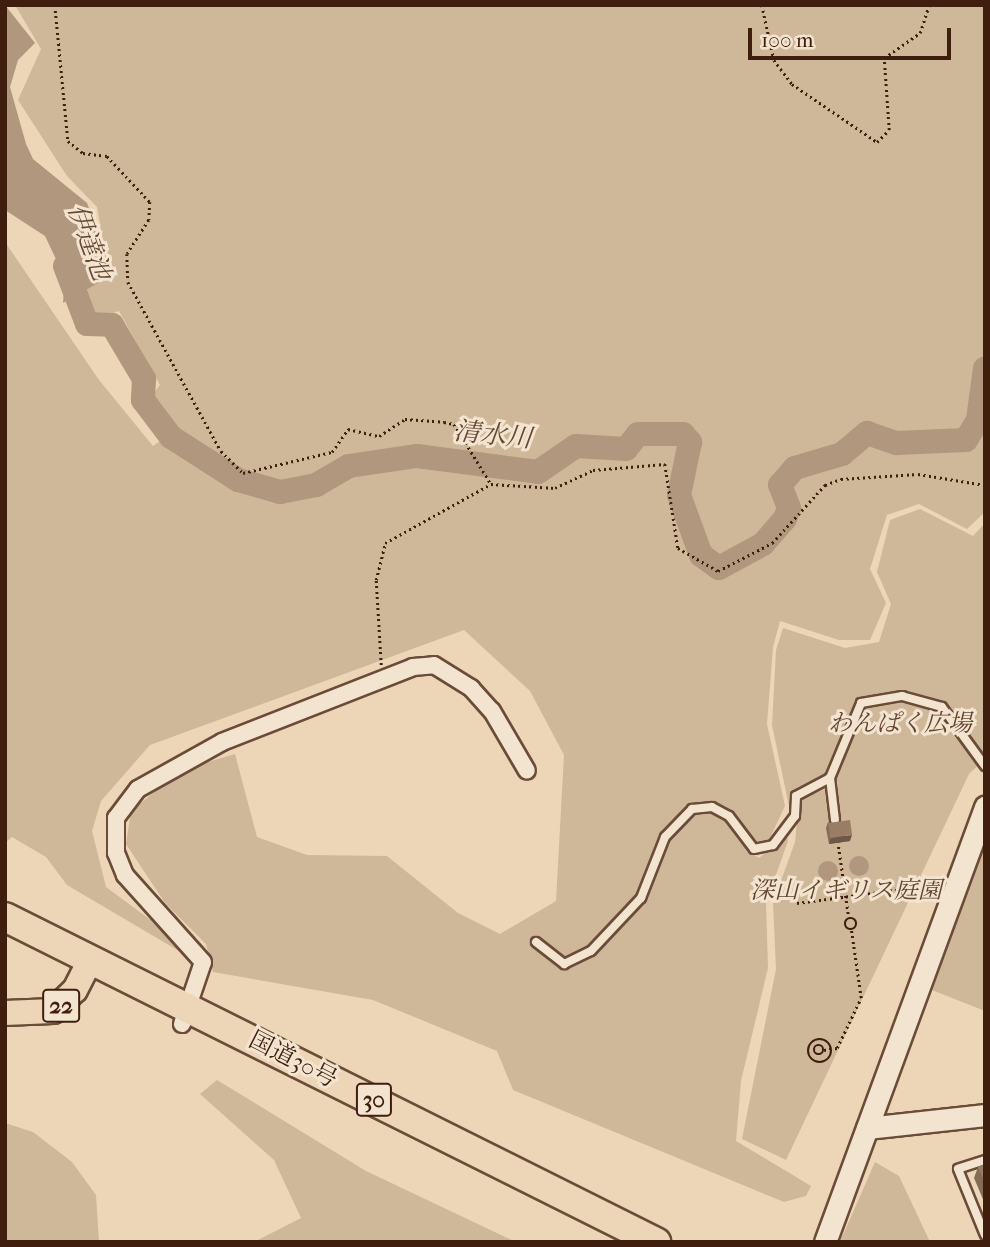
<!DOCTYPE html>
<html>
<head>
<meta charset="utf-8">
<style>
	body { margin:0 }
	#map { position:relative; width:990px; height:1247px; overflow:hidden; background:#ecd6b7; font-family:"IM FELL French Canon","Noto Serif JP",serif }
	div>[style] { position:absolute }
	.green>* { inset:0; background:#cfb79a }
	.water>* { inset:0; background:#b1977d }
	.round { border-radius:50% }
	.river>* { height:24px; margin:-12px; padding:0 12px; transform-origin:12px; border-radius:12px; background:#b1977d }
	.path>* { height:2.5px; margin-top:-1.25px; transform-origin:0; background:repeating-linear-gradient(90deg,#3f1e0d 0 2px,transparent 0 5.5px) }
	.path>.ring { margin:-1.25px; padding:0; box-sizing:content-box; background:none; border:2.5px solid #3f1e0d; border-radius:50% }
	.roads { filter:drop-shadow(2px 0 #6a4c38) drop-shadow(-2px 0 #6a4c38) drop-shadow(0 2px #6a4c38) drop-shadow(0 -2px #6a4c38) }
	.lane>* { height:8px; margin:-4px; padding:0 4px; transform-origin:4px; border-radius:4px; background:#f3e4d0 }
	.street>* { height:16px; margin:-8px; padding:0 8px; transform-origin:8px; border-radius:8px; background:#f3e4d0 }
	.secondary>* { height:21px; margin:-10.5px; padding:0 10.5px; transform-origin:10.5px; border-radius:10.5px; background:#f3e4d0 }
	.primary>* { height:24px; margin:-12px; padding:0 12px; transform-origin:12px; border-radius:12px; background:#ecd6b7 }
	.highway>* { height:28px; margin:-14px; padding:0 14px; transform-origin:14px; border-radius:14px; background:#ecd6b7 }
	.wall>* { inset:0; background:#846c57 }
	.shaded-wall>* { inset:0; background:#6b5847 }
	.building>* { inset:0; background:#997e65; transform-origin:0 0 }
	span { translate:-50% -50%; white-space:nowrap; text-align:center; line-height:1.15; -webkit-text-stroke:6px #f3e4d0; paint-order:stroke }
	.shield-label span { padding:2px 5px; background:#f3e4d0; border:2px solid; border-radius:5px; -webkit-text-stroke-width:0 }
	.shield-label { font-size:23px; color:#3f1e0d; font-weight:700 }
	.park-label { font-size:24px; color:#634430; font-style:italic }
	.street-label { font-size:24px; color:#3f1e0d }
	.water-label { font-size:26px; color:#674834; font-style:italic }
	.frame { position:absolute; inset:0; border:7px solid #3f1e0d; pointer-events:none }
	.scale { position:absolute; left:748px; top:28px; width:203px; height:32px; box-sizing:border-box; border:4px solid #3f1e0d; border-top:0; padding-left:9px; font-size:21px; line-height:24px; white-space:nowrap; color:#3f1e0d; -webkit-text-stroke:5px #f3e4d0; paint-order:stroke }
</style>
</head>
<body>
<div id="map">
	<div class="green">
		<i style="clip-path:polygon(15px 5px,985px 5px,985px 512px,967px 529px,919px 504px,887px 515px,870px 569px,886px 603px,870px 640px,839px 640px,780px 621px,773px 647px,767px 724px,785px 806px,769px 840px,745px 849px,759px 858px,787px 835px,788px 841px,766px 903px,768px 968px,741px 1081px,736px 1141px,811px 1186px,806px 1196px,784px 1202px,513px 1090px,497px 1051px,373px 1000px,213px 972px,206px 944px,165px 903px,126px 844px,131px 811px,181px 770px,235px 754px,257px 837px,307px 855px,387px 856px,458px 913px,500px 934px,556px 901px,564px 755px,530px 691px,464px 630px,150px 745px,101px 801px,92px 831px,106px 887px,175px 938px,184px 954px,67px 885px,46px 857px,12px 837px,5px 843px,5px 242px,99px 380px,153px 446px,170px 434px,150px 398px,160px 385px,119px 311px,94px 319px,84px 280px,104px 247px,97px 207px,67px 176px,18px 100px,41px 49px)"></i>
		<i style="clip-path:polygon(920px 509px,973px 536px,985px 523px,985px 759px,969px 774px,786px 1160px,742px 1139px,776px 969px,773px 903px,795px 842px,799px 801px,838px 783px,823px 776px,798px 787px,789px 806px,772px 725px,776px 650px,783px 628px,845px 648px,879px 642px,891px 604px,877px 572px,890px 520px)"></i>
		<i style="clip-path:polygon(985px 844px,985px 1011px,932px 990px)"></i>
		<i style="clip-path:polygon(217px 1080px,366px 1171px,516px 1242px,254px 1242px,301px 1218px,274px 1160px,200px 1094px)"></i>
		<i style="clip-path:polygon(5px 1123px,33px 1132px,72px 1162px,96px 1195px,99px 1242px,5px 1242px)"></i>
		<i style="clip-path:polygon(875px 1162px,899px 1176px,930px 1242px,840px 1242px)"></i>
	</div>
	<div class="water">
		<i style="clip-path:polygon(5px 5px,35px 43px,18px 60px,10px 87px,26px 144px,33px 159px,87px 203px,111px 265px,105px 279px,63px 303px,65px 278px,45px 236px,5px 210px)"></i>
		<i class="round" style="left:849px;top:856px;width:20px;height:20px"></i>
		<i class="round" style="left:818px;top:861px;width:20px;height:20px"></i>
	</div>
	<div class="river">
		<i style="left:65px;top:266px;width:62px;rotate:69.2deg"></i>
		<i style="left:87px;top:324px;width:25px;rotate:2deg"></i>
		<i style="left:112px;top:325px;width:63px;rotate:59.3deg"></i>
		<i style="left:144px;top:379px;width:21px;rotate:93deg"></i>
		<i style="left:143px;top:400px;width:46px;rotate:52.9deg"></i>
		<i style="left:171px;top:437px;width:80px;rotate:32.7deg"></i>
		<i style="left:238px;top:480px;width:44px;rotate:15.9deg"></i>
		<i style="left:280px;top:492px;width:37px;rotate:-11deg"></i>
		<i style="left:316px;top:485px;width:38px;rotate:-30deg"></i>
		<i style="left:349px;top:466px;width:69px;rotate:-8.4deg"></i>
		<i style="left:417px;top:456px;width:122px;rotate:7.5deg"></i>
		<i style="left:538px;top:472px;width:46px;rotate:-34.4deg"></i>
		<i style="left:576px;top:446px;width:50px;rotate:3.4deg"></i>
		<i style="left:626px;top:449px;width:19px;rotate:-51deg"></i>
		<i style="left:638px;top:434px;width:45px"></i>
		<i style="left:683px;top:434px;width:11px;rotate:49deg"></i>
		<i style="left:690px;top:442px;width:54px;rotate:101.7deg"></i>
		<i style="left:679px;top:495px;width:64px;rotate:69.9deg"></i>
		<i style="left:701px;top:555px;width:22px;rotate:36deg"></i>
		<i style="left:719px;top:568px;width:50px;rotate:-28.6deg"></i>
		<i style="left:763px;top:544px;width:33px;rotate:-49deg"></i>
		<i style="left:785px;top:519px;width:12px;rotate:-70deg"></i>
		<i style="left:789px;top:508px;width:25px;rotate:-111deg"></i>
		<i style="left:780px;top:485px;width:23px;rotate:-49deg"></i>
		<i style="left:795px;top:468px;width:49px;rotate:-16.6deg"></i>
		<i style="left:842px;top:454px;width:33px;rotate:-40deg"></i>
		<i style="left:867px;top:433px;width:31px;rotate:19deg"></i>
		<i style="left:896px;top:443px;width:70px;rotate:-2.5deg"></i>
		<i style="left:966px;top:440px;width:23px;rotate:-59deg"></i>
		<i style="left:978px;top:420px;width:52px;rotate:-82.3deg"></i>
	</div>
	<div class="path">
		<i style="left:55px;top:5px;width:137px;rotate:84.5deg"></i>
		<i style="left:68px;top:141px;width:19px;rotate:39deg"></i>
		<i style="left:83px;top:153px;width:24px;rotate:7deg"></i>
		<i style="left:107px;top:156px;width:63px;rotate:46.9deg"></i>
		<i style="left:150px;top:202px;width:18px;rotate:93deg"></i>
		<i style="left:149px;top:220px;width:40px;rotate:122.9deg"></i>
		<i style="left:127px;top:254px;width:28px;rotate:88deg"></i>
		<i style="left:128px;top:282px;width:193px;rotate:61.2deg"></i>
		<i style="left:221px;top:451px;width:31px;rotate:45deg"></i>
		<i style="left:243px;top:473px;width:91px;rotate:-13.3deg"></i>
		<i style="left:332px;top:452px;width:28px;rotate:-55deg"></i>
		<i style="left:348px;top:429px;width:32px;rotate:13deg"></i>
		<i style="left:379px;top:436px;width:31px;rotate:-33deg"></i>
		<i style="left:405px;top:419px;width:39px;rotate:4deg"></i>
		<i style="left:444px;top:422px;width:10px;rotate:11deg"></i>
		<i style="left:454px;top:424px;width:70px;rotate:58.3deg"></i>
		<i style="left:762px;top:5px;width:56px;rotate:77.7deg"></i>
		<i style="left:774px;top:60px;width:30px;rotate:53deg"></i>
		<i style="left:792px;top:84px;width:103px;rotate:34.3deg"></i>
		<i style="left:877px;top:142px;width:17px;rotate:-45deg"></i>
		<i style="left:889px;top:130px;width:72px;rotate:-94deg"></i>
		<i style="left:884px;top:58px;width:44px;rotate:-34.8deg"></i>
		<i style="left:920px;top:33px;width:29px;rotate:-72deg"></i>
		<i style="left:381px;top:665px;width:85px;rotate:-93.4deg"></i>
		<i style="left:376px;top:580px;width:38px;rotate:-76deg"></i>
		<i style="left:385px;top:543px;width:121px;rotate:-29.1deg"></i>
		<i style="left:491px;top:484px;width:64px;rotate:3.6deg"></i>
		<i style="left:555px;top:488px;width:42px;rotate:-25.3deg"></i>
		<i style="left:593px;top:470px;width:72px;rotate:-4.8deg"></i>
		<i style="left:665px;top:464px;width:85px;rotate:81.2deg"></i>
		<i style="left:678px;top:548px;width:46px;rotate:29.9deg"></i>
		<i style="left:718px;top:571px;width:61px;rotate:-27.4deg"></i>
		<i style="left:772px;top:543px;width:79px;rotate:-47.6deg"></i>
		<i style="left:825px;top:485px;width:17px;rotate:-21deg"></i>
		<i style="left:841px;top:479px;width:77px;rotate:-3.7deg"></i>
		<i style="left:918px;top:474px;width:68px;rotate:9.3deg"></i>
		<i style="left:838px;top:841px;width:78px;rotate:81.9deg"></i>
		<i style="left:797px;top:903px;width:107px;rotate:-7.5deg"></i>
		<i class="ring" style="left:845.5px;top:918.5px;width:8.5px;height:8.5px"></i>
		<i class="ring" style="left:808px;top:1039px;width:21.5px;height:21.5px"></i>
		<i class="ring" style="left:814.5px;top:1045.5px;width:6.5px;height:6.5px"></i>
		<i style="left:824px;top:1050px;width:13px;rotate:-9deg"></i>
		<i style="left:837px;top:1048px;width:55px;rotate:-64.4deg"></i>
		<i style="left:861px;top:998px;width:70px;rotate:-98.2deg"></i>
	</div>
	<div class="roads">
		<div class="lane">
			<i style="left:830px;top:778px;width:42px;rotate:83.2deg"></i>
			<i style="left:536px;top:942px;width:36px;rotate:38deg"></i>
			<i style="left:564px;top:964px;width:30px;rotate:-26deg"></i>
			<i style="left:591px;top:951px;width:73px;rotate:-46.7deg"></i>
			<i style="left:641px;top:898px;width:66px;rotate:-68.5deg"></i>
			<i style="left:665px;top:837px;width:39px;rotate:-46deg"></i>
			<i style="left:692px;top:809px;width:20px;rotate:-6deg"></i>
			<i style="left:712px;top:807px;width:19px;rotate:28deg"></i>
			<i style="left:729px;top:816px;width:41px;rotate:52.9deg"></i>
			<i style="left:754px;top:849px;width:19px;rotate:-12deg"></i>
			<i style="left:773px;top:845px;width:36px;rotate:-53deg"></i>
			<i style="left:795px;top:816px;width:20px;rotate:-87deg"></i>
			<i style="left:796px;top:796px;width:38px;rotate:-28deg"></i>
			<i style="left:830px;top:778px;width:81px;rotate:-67.5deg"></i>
			<i style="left:861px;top:703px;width:42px;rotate:-9.7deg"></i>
			<i style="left:902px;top:696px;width:41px;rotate:15.4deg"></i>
			<i style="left:942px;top:707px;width:73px;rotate:53.9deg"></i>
			<i style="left:985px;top:1160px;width:28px;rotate:162deg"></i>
			<i style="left:958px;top:1169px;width:71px;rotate:67.8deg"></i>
		</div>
		<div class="street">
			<i style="left:182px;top:1024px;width:65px;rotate:-71.3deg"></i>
			<i style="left:203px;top:962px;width:117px;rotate:-131.9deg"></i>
			<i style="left:125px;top:875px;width:24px;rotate:-112deg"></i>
			<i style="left:116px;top:853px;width:35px;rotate:-90deg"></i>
			<i style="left:116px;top:818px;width:36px;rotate:-53deg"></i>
			<i style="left:138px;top:789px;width:96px;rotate:-29.2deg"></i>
			<i style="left:222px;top:742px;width:205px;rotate:-21.4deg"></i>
			<i style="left:413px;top:667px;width:21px;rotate:-5deg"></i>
			<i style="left:434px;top:665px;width:44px;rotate:31.9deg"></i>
			<i style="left:471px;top:688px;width:31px;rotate:48deg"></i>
			<i style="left:492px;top:711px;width:69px;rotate:59.7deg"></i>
		</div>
		<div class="secondary">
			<i style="left:867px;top:1128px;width:119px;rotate:-6.3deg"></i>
			<i style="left:825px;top:1242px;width:464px;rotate:-69.8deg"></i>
		</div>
		<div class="primary">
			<i style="left:5px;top:1013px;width:48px;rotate:-2.4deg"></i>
			<i style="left:53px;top:1011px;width:30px;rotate:-44deg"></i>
			<i style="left:75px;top:990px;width:35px;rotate:-63deg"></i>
		</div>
		<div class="highway">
			<i style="left:5px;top:917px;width:728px;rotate:26.53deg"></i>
		</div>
	</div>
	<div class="wall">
		<i style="clip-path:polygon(828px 822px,850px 841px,829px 844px,826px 828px)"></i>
		<i style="clip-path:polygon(985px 1164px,985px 1204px,974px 1178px,978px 1167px)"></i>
	</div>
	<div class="shaded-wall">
		<i style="clip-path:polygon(852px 835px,850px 841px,829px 844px,831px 838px)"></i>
	</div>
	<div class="building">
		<i style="left:850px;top:820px;width:15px;height:22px;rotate:82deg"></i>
		<i style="clip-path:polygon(985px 1164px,985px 1183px,978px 1167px)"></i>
	</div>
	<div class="shield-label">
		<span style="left:61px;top:1006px">22</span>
		<span style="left:374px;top:1100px">30</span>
	</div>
	<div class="park-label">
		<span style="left:900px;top:724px">わんぱく広場</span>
		<span style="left:846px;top:891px">深山イギリス庭園</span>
	</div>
	<div class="street-label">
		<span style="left:293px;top:1060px;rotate:27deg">国道30号</span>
	</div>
	<div class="water-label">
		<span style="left:89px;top:242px;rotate:70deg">伊達池</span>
		<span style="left:493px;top:435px;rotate:6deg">清水川</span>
	</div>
	<div class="frame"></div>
	<div class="scale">100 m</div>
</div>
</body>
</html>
